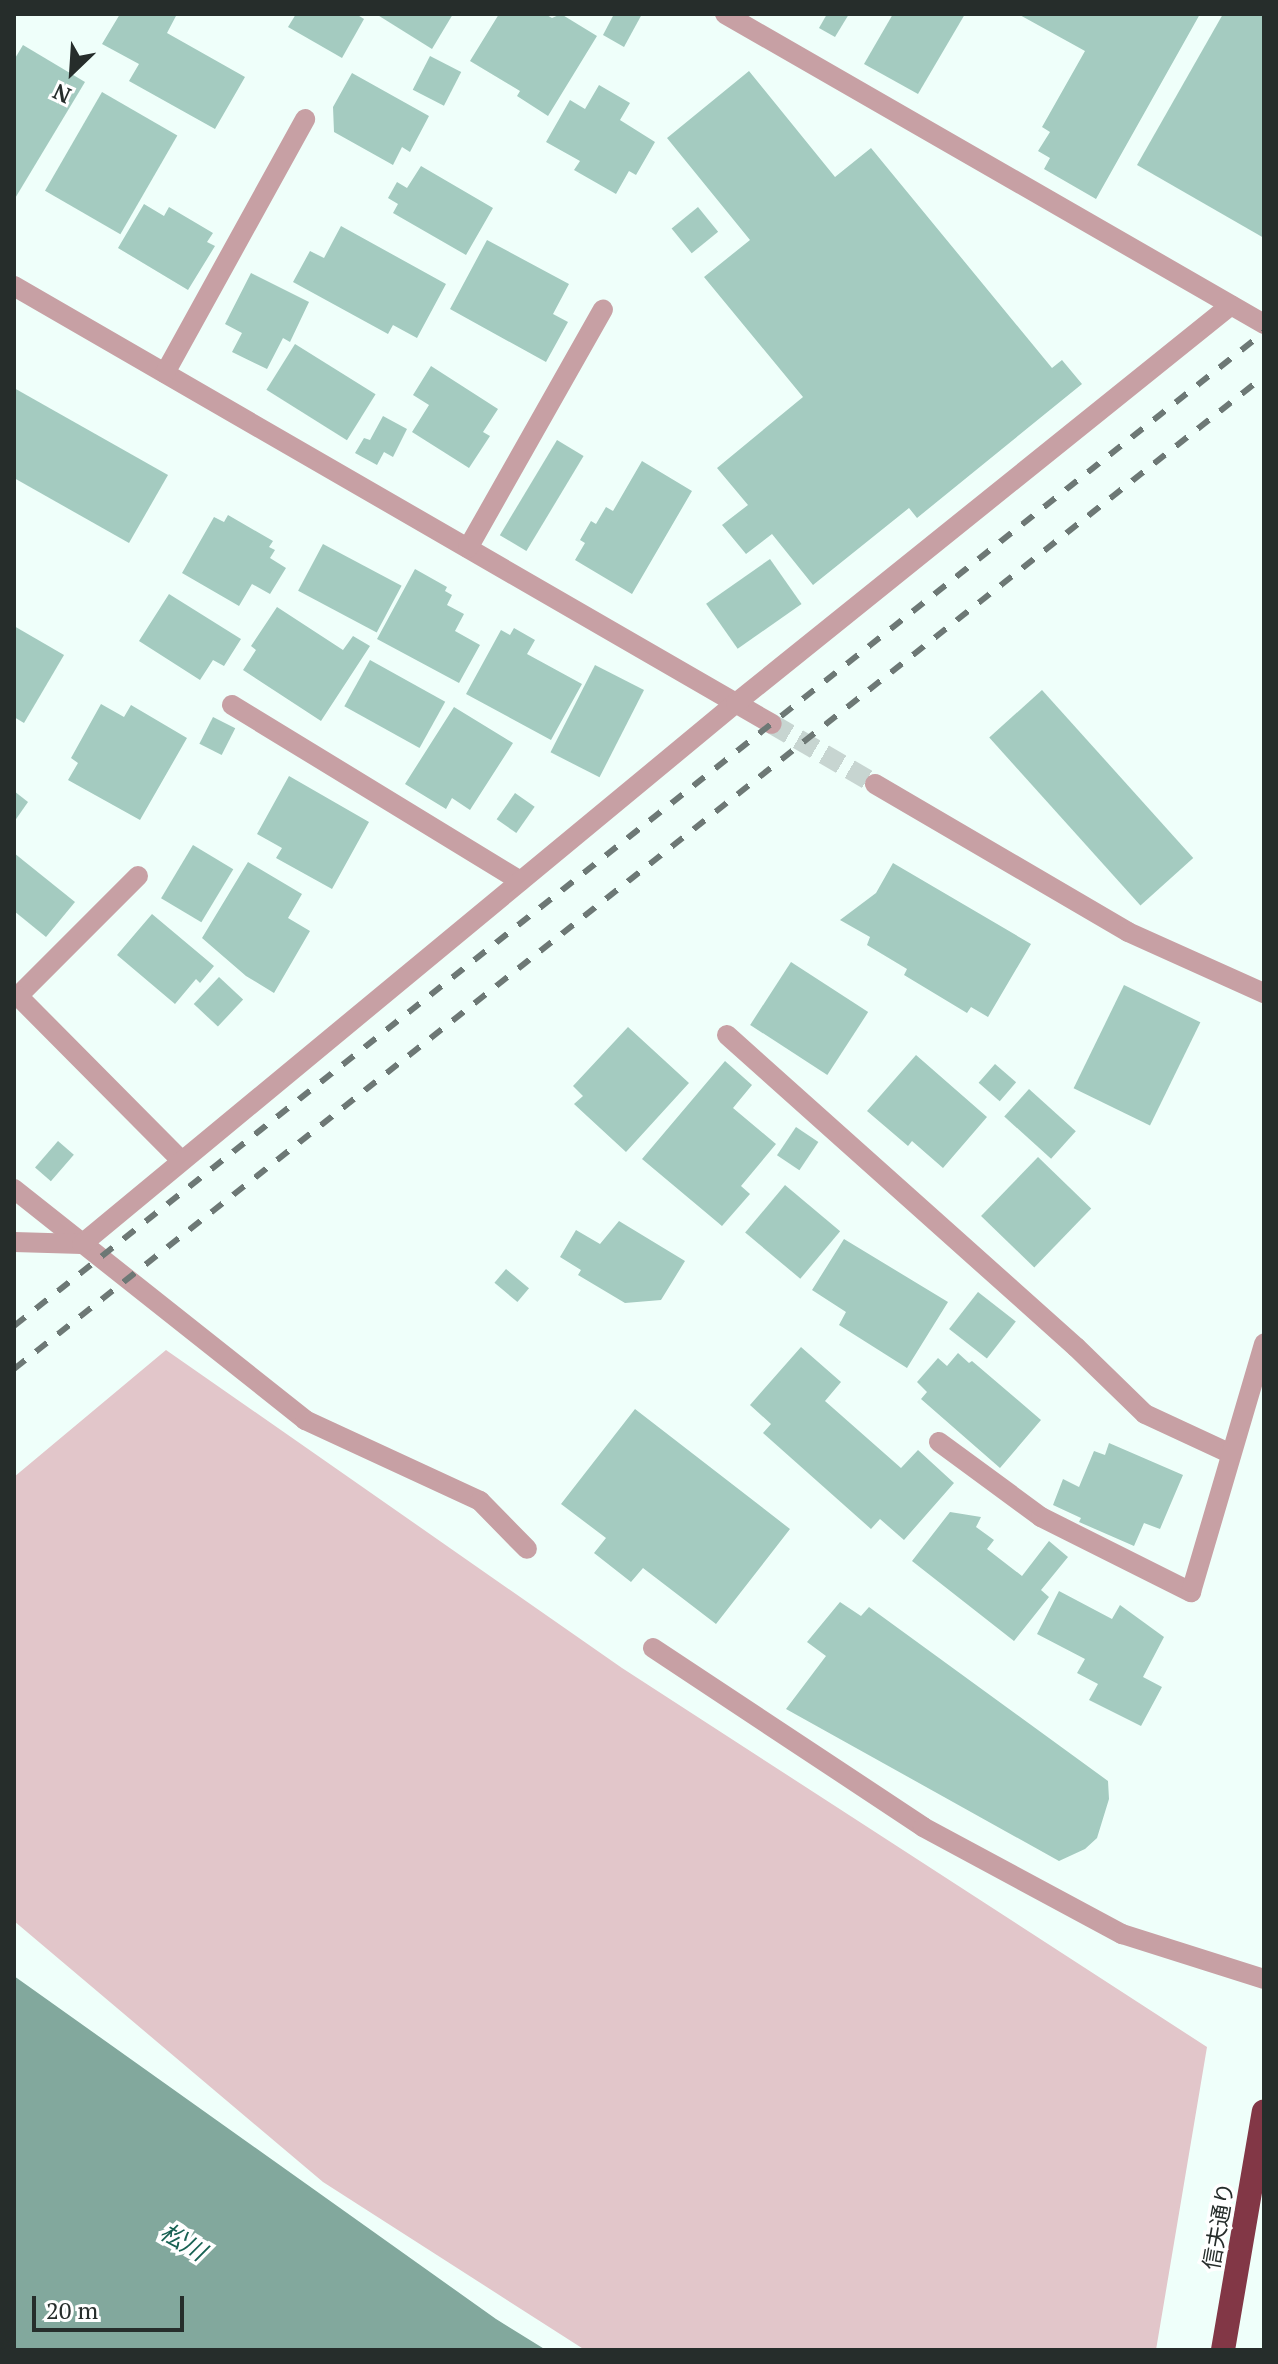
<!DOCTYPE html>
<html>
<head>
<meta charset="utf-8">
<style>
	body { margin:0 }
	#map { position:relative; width:1278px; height:2364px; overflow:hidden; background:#effffa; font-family:"PT Serif","Noto Sans JP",serif }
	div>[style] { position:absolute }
	.green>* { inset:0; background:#e2c6ca }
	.water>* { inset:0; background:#82a89d }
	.building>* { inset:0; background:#a4cbc0; transform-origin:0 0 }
	.street-tunnel>* { height:20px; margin-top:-10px; transform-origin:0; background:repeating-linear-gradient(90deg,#c7d5d1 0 20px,transparent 0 30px) }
	.street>* { height:20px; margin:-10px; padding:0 10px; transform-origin:10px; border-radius:10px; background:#c7a0a4 }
	.highway>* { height:24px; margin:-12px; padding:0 12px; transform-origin:12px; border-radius:12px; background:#823746 }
	.rail>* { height:6px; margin-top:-3px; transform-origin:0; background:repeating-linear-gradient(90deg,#6d7875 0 14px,transparent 0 28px) }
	span { translate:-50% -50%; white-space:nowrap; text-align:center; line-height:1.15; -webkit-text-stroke:7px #fff; paint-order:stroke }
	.street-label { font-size:22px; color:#262d2b }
	.water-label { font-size:24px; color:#186253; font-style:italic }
	.frame { position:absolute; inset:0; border:16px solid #262d2b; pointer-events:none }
	.north { position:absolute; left:32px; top:32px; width:80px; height:80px; -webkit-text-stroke:6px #fff; paint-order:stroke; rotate:205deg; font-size:22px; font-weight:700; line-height:32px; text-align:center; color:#262d2b }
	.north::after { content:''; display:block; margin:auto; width:28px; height:36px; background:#262d2b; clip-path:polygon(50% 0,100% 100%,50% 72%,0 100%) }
	.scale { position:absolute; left:32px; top:2296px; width:152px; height:36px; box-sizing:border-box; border:4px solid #262d2b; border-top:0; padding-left:10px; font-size:24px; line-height:28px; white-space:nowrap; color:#262d2b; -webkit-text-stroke:6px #fff; paint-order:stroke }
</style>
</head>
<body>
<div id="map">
	<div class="green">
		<i style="clip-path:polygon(166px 1350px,622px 1668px,1207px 2047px,1156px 2350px,585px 2350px,323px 2182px,14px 1921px,14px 1477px)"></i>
	</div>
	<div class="water">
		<i style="clip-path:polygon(14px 1976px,496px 2319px,546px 2350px,14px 2350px)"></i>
	</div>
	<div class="building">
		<i style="clip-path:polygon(120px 14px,177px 14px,167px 33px,245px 77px,215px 129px,129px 81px,139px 64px,102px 44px)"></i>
		<i style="clip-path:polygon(296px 14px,356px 14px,364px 19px,342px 58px,288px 27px)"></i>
		<i style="clip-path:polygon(376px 14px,453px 14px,432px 49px)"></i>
		<i style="clip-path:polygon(499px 14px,545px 14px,552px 18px,561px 14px,597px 36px,548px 116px,517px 96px,520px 91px,470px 61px)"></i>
		<i style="clip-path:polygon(614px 14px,642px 14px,624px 47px,603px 35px)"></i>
		<i style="clip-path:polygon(827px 14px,849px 14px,835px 37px,819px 28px)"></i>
		<i style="clip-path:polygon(893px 14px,965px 14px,918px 94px,864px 64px)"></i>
		<i style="clip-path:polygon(1018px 14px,1200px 14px,1096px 199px,1044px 169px,1050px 158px,1038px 151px,1050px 132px,1042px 127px,1085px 51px)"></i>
		<i style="clip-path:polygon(1223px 14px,1264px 14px,1264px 238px,1137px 165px)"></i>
		<i style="clip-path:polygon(23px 45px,85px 82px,14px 200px,14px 60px)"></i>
		<i style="left:430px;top:56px;width:35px;height:38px;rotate:27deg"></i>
		<i style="clip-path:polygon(749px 71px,835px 177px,871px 148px,1052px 368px,1062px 360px,1082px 384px,917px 518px,909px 508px,813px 585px,772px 534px,746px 554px,722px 525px,748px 505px,717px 468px,803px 397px,704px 277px,750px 240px,667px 138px)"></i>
		<i style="clip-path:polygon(352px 73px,429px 116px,410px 152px,402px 147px,393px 165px,334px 132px,333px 107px)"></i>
		<i style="clip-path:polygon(599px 85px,630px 103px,620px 120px,655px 142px,636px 175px,629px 171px,616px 194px,574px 170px,580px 161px,546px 142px,570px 100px,585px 109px)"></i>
		<i style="left:102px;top:92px;width:87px;height:114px;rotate:30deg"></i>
		<i style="clip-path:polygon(421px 166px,493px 208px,466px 255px,393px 213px,398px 204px,388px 198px,397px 182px,407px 188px)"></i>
		<i style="clip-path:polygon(144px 204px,164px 216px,169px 207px,213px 233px,207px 242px,215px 246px,188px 290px,118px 248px)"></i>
		<i style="left:698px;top:207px;width:32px;height:34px;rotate:51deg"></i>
		<i style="clip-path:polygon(341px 226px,446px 284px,417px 338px,393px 325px,388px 334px,293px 282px,310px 251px,324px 258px)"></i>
		<i style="clip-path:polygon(487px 240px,569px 284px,553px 314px,568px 322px,546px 362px,450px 309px)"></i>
		<i style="clip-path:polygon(251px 273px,309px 302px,290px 342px,283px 338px,267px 369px,232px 352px,242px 333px,225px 324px)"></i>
		<i style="left:295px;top:344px;width:95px;height:54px;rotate:32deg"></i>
		<i style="clip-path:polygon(431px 366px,498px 409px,483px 432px,490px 436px,469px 468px,412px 432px,429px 405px,413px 395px)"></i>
		<i style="clip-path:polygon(14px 388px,168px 475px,129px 543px,14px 478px)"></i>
		<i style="clip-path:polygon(383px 416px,407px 429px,393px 457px,384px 452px,377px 465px,355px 453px,364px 438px,370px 440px)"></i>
		<i style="left:557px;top:440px;width:31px;height:111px;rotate:31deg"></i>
		<i style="clip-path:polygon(642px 461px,692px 491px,632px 594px,575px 560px,585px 543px,580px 540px,591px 521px,596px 524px,606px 507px,613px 511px)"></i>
		<i style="clip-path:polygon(228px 515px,273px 541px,269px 547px,275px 550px,270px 558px,286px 568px,270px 594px,252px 584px,239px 606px,182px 573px,214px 517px,224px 522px)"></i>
		<i style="left:323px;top:544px;width:89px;height:53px;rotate:28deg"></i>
		<i style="left:770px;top:559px;width:55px;height:78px;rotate:55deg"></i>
		<i style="clip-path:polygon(415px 569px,447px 587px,445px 591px,452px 595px,447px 605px,464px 614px,455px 631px,480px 645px,459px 683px,377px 639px)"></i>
		<i style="clip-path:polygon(169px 594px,241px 639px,224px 666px,213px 660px,200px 680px,139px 641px)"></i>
		<i style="clip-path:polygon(277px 607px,343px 650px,353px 636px,370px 646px,321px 721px,243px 670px,256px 650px,251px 646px)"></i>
		<i style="clip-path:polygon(14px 626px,64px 655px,24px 723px,14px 717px)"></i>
		<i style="clip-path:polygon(514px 628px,535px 640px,527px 654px,582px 684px,551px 740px,466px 694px,501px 630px,510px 635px)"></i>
		<i style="left:370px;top:660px;width:86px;height:53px;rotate:29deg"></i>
		<i style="left:595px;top:665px;width:55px;height:98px;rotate:27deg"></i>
		<i style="left:1042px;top:690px;width:226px;height:71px;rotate:48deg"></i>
		<i style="clip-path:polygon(101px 704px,124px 717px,131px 705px,187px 738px,140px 820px,68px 780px,78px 763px,71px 758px)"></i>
		<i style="clip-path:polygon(454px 707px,513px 743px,470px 810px,452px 798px,446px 809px,405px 784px)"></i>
		<i style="left:213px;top:717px;width:25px;height:30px;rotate:27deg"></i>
		<i style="clip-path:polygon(289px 776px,369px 822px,332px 889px,276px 858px,282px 848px,257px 834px)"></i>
		<i style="clip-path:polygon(14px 791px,28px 802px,14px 822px)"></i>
		<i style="left:515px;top:793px;width:24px;height:32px;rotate:35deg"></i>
		<i style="left:193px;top:845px;width:47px;height:62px;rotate:31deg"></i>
		<i style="clip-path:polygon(14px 853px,75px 902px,46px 937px,14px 911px)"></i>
		<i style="clip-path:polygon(248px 862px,302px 894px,288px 918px,310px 931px,274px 993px,246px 976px,202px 938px)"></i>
		<i style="clip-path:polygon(893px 863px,1031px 944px,988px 1017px,971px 1007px,967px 1013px,904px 975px,907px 969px,867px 945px,870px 937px,840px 920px,876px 893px)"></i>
		<i style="clip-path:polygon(152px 914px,214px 966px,200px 983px,196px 979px,175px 1004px,117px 955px)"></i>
		<i style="left:791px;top:962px;width:92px;height:75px;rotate:33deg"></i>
		<i style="left:219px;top:977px;width:33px;height:37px;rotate:43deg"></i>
		<i style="left:1124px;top:985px;width:85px;height:115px;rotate:26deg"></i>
		<i style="clip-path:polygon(628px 1027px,689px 1083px,626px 1152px,574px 1104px,583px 1096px,573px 1086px)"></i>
		<i style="clip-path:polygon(916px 1055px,987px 1117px,943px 1168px,912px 1141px,908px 1146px,867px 1111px)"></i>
		<i style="clip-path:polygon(725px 1061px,752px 1085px,733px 1108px,776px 1144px,741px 1186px,750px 1194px,722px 1226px,642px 1159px)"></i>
		<i style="left:995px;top:1064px;width:28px;height:25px;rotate:41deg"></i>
		<i style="left:1029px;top:1089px;width:63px;height:37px;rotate:42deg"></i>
		<i style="left:796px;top:1127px;width:27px;height:34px;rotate:34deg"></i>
		<i style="left:58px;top:1141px;width:21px;height:35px;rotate:41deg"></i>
		<i style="left:1038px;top:1157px;width:74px;height:82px;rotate:44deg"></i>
		<i style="left:785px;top:1185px;width:72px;height:62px;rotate:40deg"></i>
		<i style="clip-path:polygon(619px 1221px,685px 1261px,661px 1300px,625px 1303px,578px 1275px,581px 1270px,560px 1257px,576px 1230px,600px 1244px)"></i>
		<i style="clip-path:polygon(844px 1239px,948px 1302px,907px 1368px,839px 1325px,846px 1312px,812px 1290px)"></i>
		<i style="left:506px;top:1269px;width:30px;height:18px;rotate:40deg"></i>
		<i style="left:978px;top:1292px;width:48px;height:47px;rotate:38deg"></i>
		<i style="clip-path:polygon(801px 1347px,841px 1382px,825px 1401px,901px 1468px,918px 1450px,954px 1483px,904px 1540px,880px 1519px,871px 1529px,763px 1433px,771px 1424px,750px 1405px)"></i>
		<i style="clip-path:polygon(958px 1353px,969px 1363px,972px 1361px,1041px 1420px,1000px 1468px,921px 1399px,927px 1392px,917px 1382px,938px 1358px,947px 1366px)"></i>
		<i style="clip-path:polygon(635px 1409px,790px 1529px,716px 1624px,643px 1568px,631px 1582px,594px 1553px,606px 1538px,561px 1504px)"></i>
		<i style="clip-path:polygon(1109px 1443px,1183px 1475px,1160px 1529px,1144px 1523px,1134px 1546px,1079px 1522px,1081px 1518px,1053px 1505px,1063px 1479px,1079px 1487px,1094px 1451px,1105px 1455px)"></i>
		<i style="clip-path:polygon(950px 1512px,981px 1517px,976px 1527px,994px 1540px,987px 1549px,1022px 1576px,1049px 1541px,1068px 1557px,1041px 1590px,1049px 1597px,1014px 1641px,912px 1561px)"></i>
		<i style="clip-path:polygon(1059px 1591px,1112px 1619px,1120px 1605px,1164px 1637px,1143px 1677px,1162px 1687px,1141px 1726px,1089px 1700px,1098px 1684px,1077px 1673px,1085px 1659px,1037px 1634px)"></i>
		<i style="clip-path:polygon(840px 1602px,861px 1616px,869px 1607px,1108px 1781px,1109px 1799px,1097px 1838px,1085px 1849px,1059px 1861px,786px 1709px,826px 1656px,807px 1642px)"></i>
	</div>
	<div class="street-tunnel">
		<i style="left:772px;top:724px;width:119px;rotate:30.2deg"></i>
	</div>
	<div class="street">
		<i style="left:725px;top:14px;width:622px;rotate:29.9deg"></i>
		<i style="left:14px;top:286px;width:875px;rotate:30.02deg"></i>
		<i style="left:165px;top:373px;width:290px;rotate:-61.1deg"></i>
		<i style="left:468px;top:548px;width:274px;rotate:-60.5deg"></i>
		<i style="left:232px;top:705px;width:338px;rotate:31.4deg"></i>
		<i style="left:875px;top:784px;width:293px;rotate:30.3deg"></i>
		<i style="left:1128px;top:932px;width:149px;rotate:24.2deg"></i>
		<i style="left:138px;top:876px;width:170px;rotate:135deg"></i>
		<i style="left:18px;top:996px;width:230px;rotate:45.2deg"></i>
		<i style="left:727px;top:1035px;width:468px;rotate:41.8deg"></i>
		<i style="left:1076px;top:1347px;width:96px;rotate:44.2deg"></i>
		<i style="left:1145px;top:1414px;width:95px;rotate:24.9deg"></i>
		<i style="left:14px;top:1189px;width:372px;rotate:38.4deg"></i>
		<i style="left:305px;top:1420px;width:193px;rotate:24.8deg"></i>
		<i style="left:480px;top:1501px;width:67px;rotate:45.6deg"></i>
		<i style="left:14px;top:1242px;width:68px;rotate:1.7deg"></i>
		<i style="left:82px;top:1244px;width:849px;rotate:-39.6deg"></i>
		<i style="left:736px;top:703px;width:635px;rotate:-38.8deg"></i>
		<i style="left:939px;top:1442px;width:127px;rotate:36.3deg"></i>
		<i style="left:1041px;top:1517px;width:168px;rotate:26.6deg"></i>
		<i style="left:1191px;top:1592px;width:259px;rotate:-73.6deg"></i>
		<i style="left:653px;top:1648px;width:324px;rotate:33.5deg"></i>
		<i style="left:923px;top:1827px;width:226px;rotate:28.3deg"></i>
		<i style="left:1122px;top:1934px;width:149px;rotate:17.6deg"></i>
	</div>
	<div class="highway">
		<i style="left:1223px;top:2350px;width:242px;rotate:-80.3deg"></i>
	</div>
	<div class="rail">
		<i style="left:14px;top:1326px;width:1597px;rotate:-38.49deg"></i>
		<i style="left:14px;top:1369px;width:1596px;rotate:-38.46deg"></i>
	</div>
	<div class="street-label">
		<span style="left:1218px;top:2226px;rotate:-80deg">信夫通り</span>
	</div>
	<div class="water-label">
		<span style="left:183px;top:2242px;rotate:31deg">松川</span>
	</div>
	<div class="frame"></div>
	<div class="north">N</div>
	<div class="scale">20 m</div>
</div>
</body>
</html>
